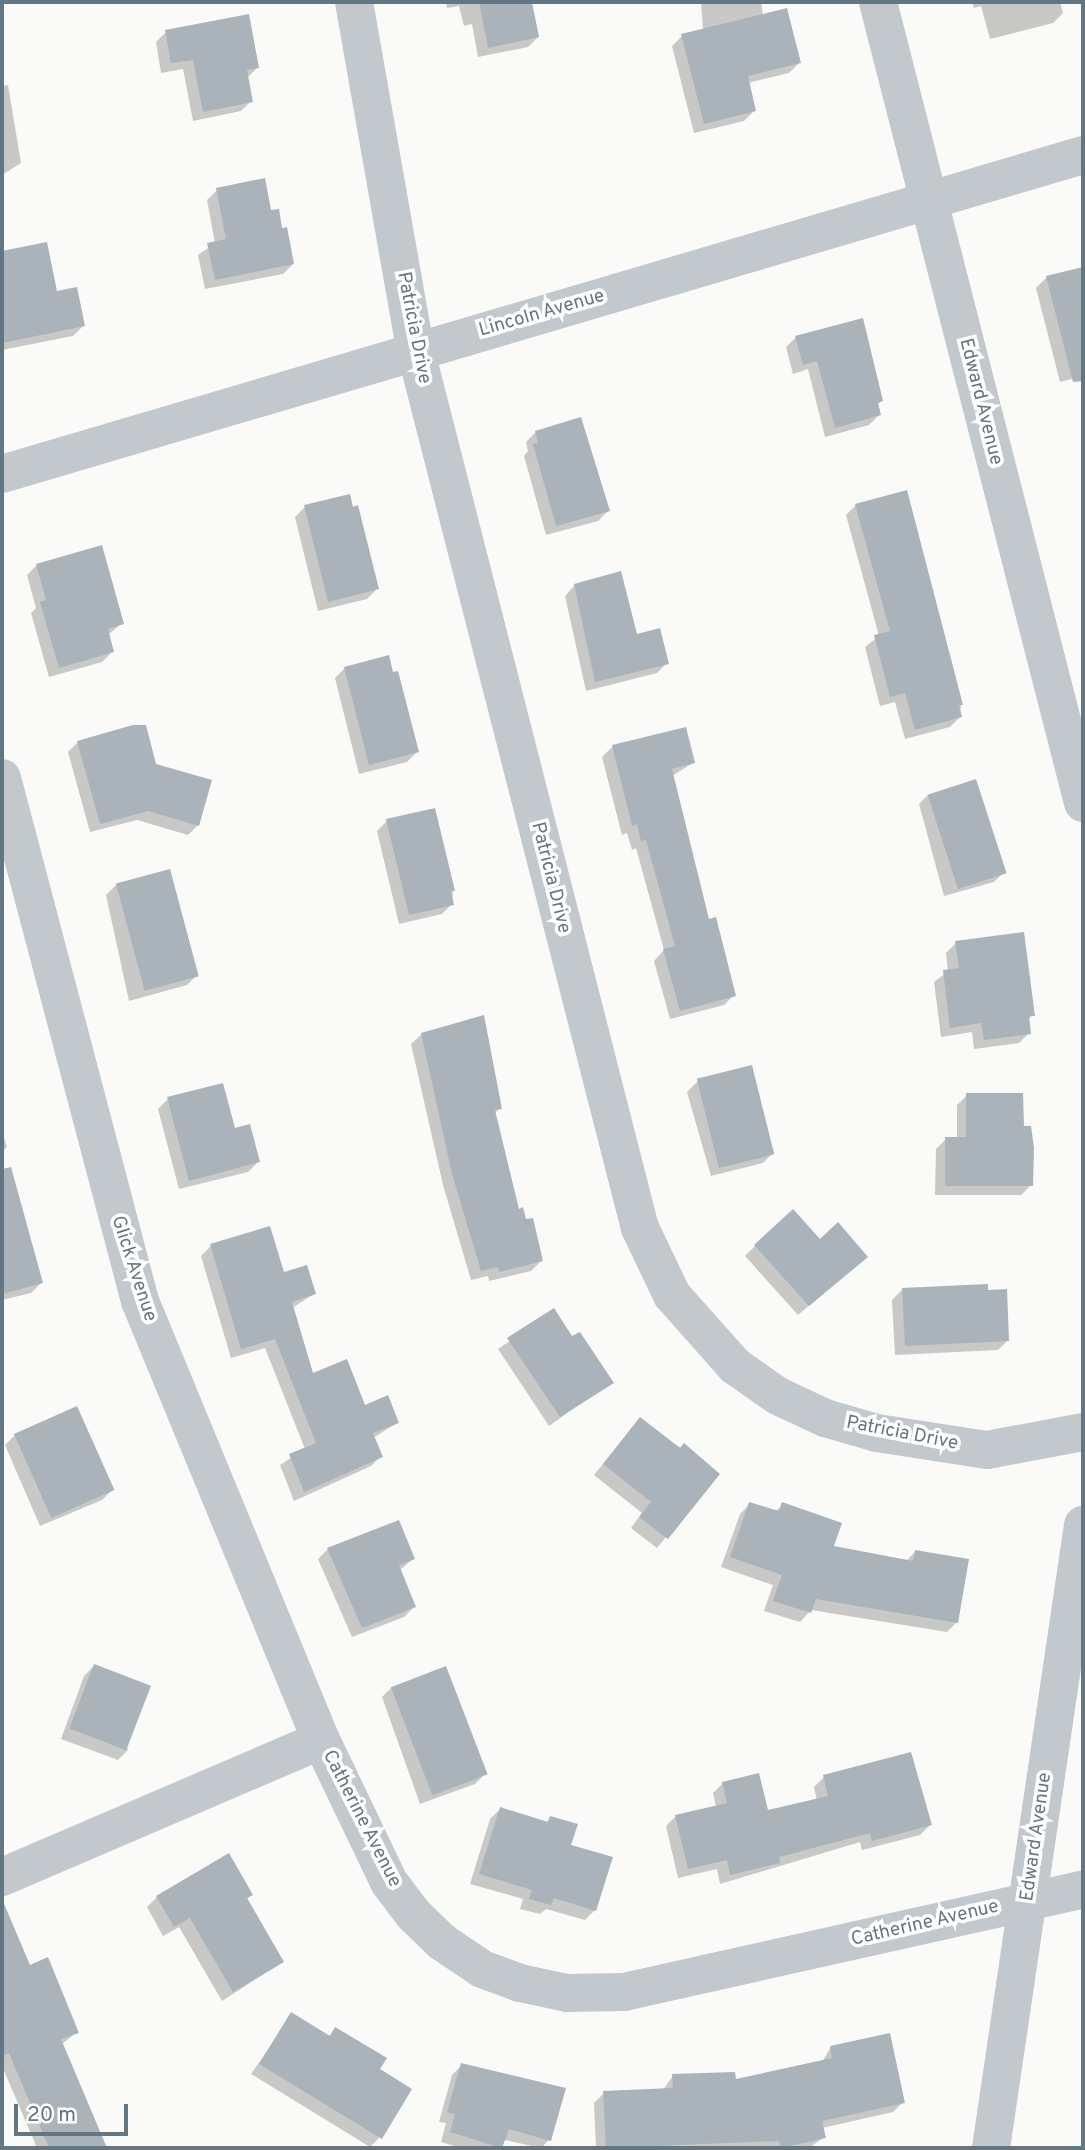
<!DOCTYPE html>
<html>
<head>
<meta charset="utf-8">
<style>
	body { margin:0 }
	#map { position:relative; width:1085px; height:2150px; overflow:hidden; background:#fafaf8; font-family:Overpass,sans-serif }
	div>[style] { position:absolute }
	.shadow>* { inset:0; background:#0003 }
	.building>* { inset:0; background:#aab3b9; transform-origin:0 0 }
	.minor>* { height:38px; margin:-19px; padding:0 19px; transform-origin:19px; border-radius:19px; background:#c3c8cc }
	span { translate:-50% -50%; white-space:nowrap; text-align:center; line-height:1.15; -webkit-text-stroke:7px #fff; paint-order:stroke }
	.street-label { font-size:19px; color:#657683 }
	.frame { position:absolute; inset:0; border:4px solid #657683; pointer-events:none }
	.scale { position:absolute; left:14px; top:2104px; width:114px; height:32px; box-sizing:border-box; border:4px solid #657683; border-top:0; padding-left:9px; font-size:21px; line-height:24px; white-space:nowrap; color:#657683; -webkit-text-stroke:5px #fff; paint-order:stroke }
</style>
</head>
<body>
<div id="map">
	<div class="shadow">
		<i style="clip-path:polygon(446px 2px,530px 2px,538px 37px,528px 47px,478px 57px,472px 24px,464px 26px,459px 6px,447px 8px)"></i>
		<i style="clip-path:polygon(701px 2px,761px 2px,763px 15px,799px 63px,789px 73px,748px 83px,754px 111px,744px 121px,694px 133px,672px 46px,682px 36px,703px 30px)"></i>
		<i style="clip-path:polygon(972px 2px,1060px 2px,1063px 13px,1053px 23px,990px 39px,981px 6px,974px 8px)"></i>
		<i style="clip-path:polygon(166px 32px,257px 68px,247px 78px,251px 101px,241px 111px,193px 121px,183px 69px,161px 73px,156px 42px)"></i>
		<i style="clip-path:polygon(8px 85px,21px 163px,2px 175px,2px 86px)"></i>
		<i style="clip-path:polygon(217px 190px,270px 212px,293px 264px,283px 274px,205px 289px,198px 255px,215px 243px,207px 200px)"></i>
		<i style="clip-path:polygon(46px 244px,56px 293px,83px 326px,73px 336px,2px 350px,2px 253px)"></i>
		<i style="clip-path:polygon(1083px 268px,1083px 376px,1060px 382px,1036px 288px,1046px 278px)"></i>
		<i style="clip-path:polygon(796px 337px,881px 401px,877px 405px,879px 415px,869px 425px,825px 437px,808px 369px,793px 374px,786px 347px)"></i>
		<i style="clip-path:polygon(536px 432px,608px 511px,598px 521px,546px 535px,524px 456px,528px 451px,526px 442px)"></i>
		<i style="clip-path:polygon(856px 505px,961px 704px,960px 717px,950px 727px,905px 739px,895px 702px,880px 706px,865px 647px,879px 636px,846px 515px)"></i>
		<i style="clip-path:polygon(305px 507px,377px 589px,367px 599px,318px 611px,295px 517px)"></i>
		<i style="clip-path:polygon(37px 565px,122px 623px,108px 635px,112px 652px,102px 662px,49px 677px,31px 613px,36px 608px,27px 575px)"></i>
		<i style="clip-path:polygon(575px 585px,636px 636px,667px 663px,657px 673px,586px 691px,565px 596px)"></i>
		<i style="clip-path:polygon(345px 668px,417px 752px,407px 762px,359px 774px,335px 678px)"></i>
		<i style="clip-path:polygon(685px 729px,693px 763px,672px 776px,708px 921px,734px 995px,724px 1005px,670px 1019px,654px 961px,664px 950px,636px 848px,632px 850px,627px 833px,622px 835px,602px 757px,612px 747px)"></i>
		<i style="clip-path:polygon(78px 742px,155px 765px,198px 825px,188px 835px,137px 820px,90px 832px,68px 752px)"></i>
		<i style="clip-path:polygon(929px 794px,1004px 872px,994px 882px,944px 896px,919px 804px)"></i>
		<i style="clip-path:polygon(387px 821px,453px 890px,452px 904px,442px 914px,399px 924px,377px 831px)"></i>
		<i style="clip-path:polygon(116px 885px,197px 975px,187px 985px,129px 1001px,106px 895px)"></i>
		<i style="clip-path:polygon(956px 943px,1033px 1015px,1027px 1020px,1029px 1033px,1019px 1043px,974px 1049px,972px 1032px,941px 1037px,934px 982px,948px 971px,946px 953px)"></i>
		<i style="clip-path:polygon(422px 1034px,500px 1108px,494px 1114px,518px 1211px,541px 1261px,531px 1271px,489px 1281px,488px 1276px,471px 1280px,443px 1185px,411px 1044px)"></i>
		<i style="clip-path:polygon(697px 1082px,773px 1153px,763px 1163px,711px 1176px,687px 1092px)"></i>
		<i style="clip-path:polygon(967px 1095px,1022px 1128px,1031px 1185px,1021px 1195px,935px 1195px,936px 1149px,946px 1139px,957px 1139px,957px 1105px)"></i>
		<i style="clip-path:polygon(168px 1099px,234px 1130px,258px 1162px,248px 1172px,179px 1189px,158px 1109px)"></i>
		<i style="clip-path:polygon(2px 1132px,7px 1147px,2px 1152px)"></i>
		<i style="clip-path:polygon(20px 1208px,41px 1283px,31px 1293px,2px 1300px,2px 1213px)"></i>
		<i style="clip-path:polygon(820px 1241px,866px 1257px,798px 1315px,745px 1256px,755px 1246px)"></i>
		<i style="clip-path:polygon(211px 1246px,282px 1274px,314px 1294px,292px 1308px,312px 1375px,397px 1423px,373px 1438px,381px 1456px,371px 1466px,294px 1501px,280px 1465px,305px 1449px,265px 1348px,231px 1358px,201px 1256px)"></i>
		<i style="clip-path:polygon(902px 1290px,1008px 1340px,998px 1350px,895px 1355px,892px 1300px)"></i>
		<i style="clip-path:polygon(553px 1311px,571px 1339px,611px 1382px,549px 1426px,498px 1349px)"></i>
		<i style="clip-path:polygon(640px 1419px,717px 1474px,657px 1548px,631px 1528px,642px 1513px,594px 1475px)"></i>
		<i style="clip-path:polygon(15px 1435px,112px 1490px,102px 1500px,40px 1526px,5px 1445px)"></i>
		<i style="clip-path:polygon(750px 1504px,775px 1512px,783px 1504px,832px 1547px,906px 1561px,915px 1552px,957px 1622px,947px 1632px,811px 1610px,800px 1622px,764px 1611px,773px 1585px,721px 1567px,740px 1514px)"></i>
		<i style="clip-path:polygon(328px 1549px,413px 1559px,400px 1570px,414px 1607px,404px 1617px,352px 1637px,318px 1559px)"></i>
		<i style="clip-path:polygon(94px 1666px,128px 1750px,118px 1760px,61px 1739px,84px 1676px)"></i>
		<i style="clip-path:polygon(392px 1687px,485px 1774px,475px 1784px,420px 1804px,382px 1697px)"></i>
		<i style="clip-path:polygon(824px 1777px,930px 1825px,920px 1835px,862px 1850px,860px 1842px,720px 1884px,717px 1869px,678px 1878px,666px 1826px,676px 1816px,716px 1807px,713px 1793px,723px 1783px,766px 1812px,817px 1801px,814px 1787px)"></i>
		<i style="clip-path:polygon(500px 1809px,546px 1823px,550px 1818px,569px 1846px,595px 1910px,585px 1920px,546px 1909px,540px 1914px,520px 1909px,523px 1899px,470px 1884px,490px 1819px)"></i>
		<i style="clip-path:polygon(251px 1895px,246px 1900px,282px 1962px,222px 2001px,179px 1927px,163px 1936px,147px 1907px,157px 1897px)"></i>
		<i style="clip-path:polygon(13px 1928px,29px 1967px,76px 2033px,62px 2044px,105px 2148px,37px 2148px,2px 2066px,2px 1932px)"></i>
		<i style="clip-path:polygon(292px 2015px,328px 2037px,336px 2029px,377px 2070px,380px 2137px,370px 2147px,251px 2074px)"></i>
		<i style="clip-path:polygon(831px 2047px,903px 2102px,893px 2112px,822px 2128px,824px 2137px,809px 2148px,596px 2148px,594px 2103px,604px 2093px,663px 2090px,673px 2076px,734px 2081px,822px 2062px)"></i>
		<i style="clip-path:polygon(462px 2065px,549px 2140px,541px 2148px,504px 2140px,502px 2148px,461px 2148px,441px 2142px,446px 2123px,439px 2122px,452px 2075px)"></i>
	</div>
	<div class="building">
		<i style="clip-path:polygon(479px 2px,532px 2px,539px 37px,488px 48px)"></i>
		<i style="clip-path:polygon(787px 8px,801px 63px,748px 76px,756px 111px,704px 124px,681px 34px)"></i>
		<i style="clip-path:polygon(249px 14px,259px 68px,247px 70px,253px 102px,203px 112px,193px 60px,171px 63px,165px 30px)"></i>
		<i style="clip-path:polygon(265px 178px,271px 210px,279px 209px,282px 228px,287px 227px,294px 264px,215px 280px,207px 243px,226px 239px,216px 188px)"></i>
		<i style="clip-path:polygon(47px 242px,57px 291px,77px 287px,85px 326px,2px 343px,2px 251px)"></i>
		<i style="clip-path:polygon(1083px 267px,1083px 381px,1073px 382px,1046px 276px)"></i>
		<i style="clip-path:polygon(863px 318px,883px 401px,878px 403px,881px 415px,835px 428px,817px 361px,803px 365px,795px 336px)"></i>
		<i style="clip-path:polygon(581px 417px,610px 511px,556px 526px,533px 444px,538px 443px,535px 431px)"></i>
		<i style="clip-path:polygon(907px 490px,963px 705px,959px 705px,962px 717px,915px 730px,905px 693px,890px 697px,874px 635px,890px 631px,855px 504px)"></i>
		<i style="clip-path:polygon(350px 494px,353px 507px,358px 505px,379px 589px,328px 602px,304px 505px)"></i>
		<i style="clip-path:polygon(102px 545px,124px 624px,108px 629px,114px 652px,59px 668px,40px 602px,46px 600px,36px 564px)"></i>
		<i style="clip-path:polygon(621px 571px,637px 634px,660px 628px,669px 664px,595px 682px,574px 584px)"></i>
		<i style="clip-path:polygon(389px 655px,393px 672px,398px 671px,419px 752px,369px 765px,344px 667px)"></i>
		<i style="clip-path:polygon(133px 725px,146px 725px,156px 764px,212px 780px,199px 826px,148px 811px,100px 824px,77px 741px)"></i>
		<i style="clip-path:polygon(686px 727px,695px 763px,672px 769px,709px 919px,716px 917px,736px 996px,680px 1011px,663px 949px,675px 946px,646px 840px,641px 841px,637px 824px,632px 826px,612px 745px)"></i>
		<i style="left:976px;top:779px;width:99px;height:51px;rotate:72deg"></i>
		<i style="clip-path:polygon(435px 808px,455px 891px,451px 891px,454px 905px,409px 915px,386px 819px)"></i>
		<i style="left:170px;top:869px;width:111px;height:56px;rotate:75deg"></i>
		<i style="clip-path:polygon(1024px 932px,1035px 1016px,1029px 1016px,1031px 1034px,984px 1040px,981px 1023px,950px 1028px,943px 970px,959px 968px,955px 941px)"></i>
		<i style="clip-path:polygon(484px 1015px,502px 1109px,495px 1110px,519px 1209px,523px 1207px,526px 1219px,533px 1218px,543px 1261px,499px 1272px,498px 1267px,481px 1271px,452px 1174px,421px 1033px)"></i>
		<i style="left:752px;top:1065px;width:92px;height:57px;rotate:76deg"></i>
		<i style="clip-path:polygon(223px 1083px,235px 1128px,250px 1124px,260px 1162px,189px 1181px,167px 1097px)"></i>
		<i style="clip-path:polygon(966px 1093px,1023px 1093px,1024px 1126px,1031px 1126px,1034px 1148px,1033px 1186px,945px 1186px,945px 1137px,966px 1137px)"></i>
		<i style="clip-path:polygon(11px 1167px,43px 1283px,2px 1294px,2px 1169px)"></i>
		<i style="clip-path:polygon(793px 1209px,820px 1239px,838px 1222px,868px 1257px,809px 1306px,754px 1245px)"></i>
		<i style="clip-path:polygon(270px 1226px,284px 1272px,307px 1265px,316px 1294px,292px 1302px,313px 1373px,347px 1359px,365px 1405px,388px 1395px,399px 1423px,373px 1433px,383px 1457px,304px 1492px,289px 1454px,316px 1443px,275px 1339px,241px 1349px,210px 1244px)"></i>
		<i style="clip-path:polygon(988px 1284px,988px 1290px,1007px 1289px,1009px 1341px,905px 1346px,902px 1288px)"></i>
		<i style="clip-path:polygon(554px 1308px,572px 1336px,580px 1332px,614px 1383px,560px 1417px,507px 1338px)"></i>
		<i style="left:77px;top:1406px;width:92px;height:69px;rotate:66deg"></i>
		<i style="clip-path:polygon(640px 1417px,680px 1448px,684px 1443px,720px 1474px,668px 1539px,639px 1517px,651px 1502px,603px 1464px)"></i>
		<i style="clip-path:polygon(749px 1502px,779px 1511px,782px 1502px,842px 1523px,834px 1546px,913px 1561px,915px 1550px,969px 1559px,958px 1623px,816px 1599px,811px 1613px,773px 1601px,782px 1575px,730px 1557px)"></i>
		<i style="clip-path:polygon(399px 1520px,415px 1559px,399px 1565px,416px 1607px,362px 1628px,327px 1548px)"></i>
		<i style="left:94px;top:1664px;width:61px;height:69px;rotate:21deg"></i>
		<i style="left:446px;top:1666px;width:116px;height:59px;rotate:69deg"></i>
		<i style="clip-path:polygon(911px 1752px,932px 1825px,872px 1841px,870px 1833px,779px 1857px,780px 1863px,730px 1875px,727px 1860px,688px 1869px,675px 1815px,727px 1803px,722px 1782px,759px 1773px,768px 1810px,828px 1796px,823px 1775px)"></i>
		<i style="clip-path:polygon(500px 1807px,548px 1822px,550px 1816px,578px 1824px,571px 1845px,613px 1857px,596px 1911px,554px 1898px,551px 1905px,529px 1899px,532px 1890px,479px 1874px)"></i>
		<i style="clip-path:polygon(229px 1853px,253px 1895px,247px 1898px,284px 1962px,233px 1992px,190px 1918px,174px 1927px,156px 1896px)"></i>
		<i style="clip-path:polygon(2px 1899px,30px 1965px,48px 1957px,79px 2033px,61px 2039px,107px 2148px,49px 2148px,9px 2053px,2px 2056px)"></i>
		<i style="clip-path:polygon(291px 2012px,330px 2036px,335px 2027px,387px 2058px,380px 2069px,412px 2089px,382px 2139px,259px 2064px)"></i>
		<i style="clip-path:polygon(890px 2033px,905px 2103px,822px 2121px,826px 2138px,781px 2148px,779px 2141px,606px 2148px,603px 2091px,673px 2088px,672px 2074px,735px 2072px,736px 2079px,832px 2058px,830px 2046px)"></i>
		<i style="clip-path:polygon(461px 2063px,566px 2088px,551px 2141px,509px 2129px,502px 2148px,450px 2132px,455px 2114px,447px 2112px)"></i>
	</div>
	<div class="minor">
		<i style="left:354px;top:2px;width:355px;rotate:80deg"></i>
		<i style="left:416px;top:352px;width:904px;rotate:75.66deg"></i>
		<i style="left:640px;top:1228px;width:74px;rotate:64.5deg"></i>
		<i style="left:672px;top:1295px;width:95px;rotate:48.4deg"></i>
		<i style="left:735px;top:1366px;width:52px;rotate:34.9deg"></i>
		<i style="left:778px;top:1396px;width:52px;rotate:25.1deg"></i>
		<i style="left:825px;top:1418px;width:54px;rotate:16.1deg"></i>
		<i style="left:877px;top:1433px;width:111px;rotate:8.8deg"></i>
		<i style="left:987px;top:1450px;width:98px;rotate:-10.6deg"></i>
		<i style="left:878px;top:2px;width:827px;rotate:75.64deg"></i>
		<i style="left:2px;top:474px;width:1127px;rotate:-16.44deg"></i>
		<i style="left:2px;top:778px;width:541px;rotate:75.22deg"></i>
		<i style="left:140px;top:1301px;width:475px;rotate:67.6deg"></i>
		<i style="left:321px;top:1740px;width:157px;rotate:64.4deg"></i>
		<i style="left:389px;top:1882px;width:40px;rotate:53deg"></i>
		<i style="left:413px;top:1914px;width:40px;rotate:44deg"></i>
		<i style="left:442px;top:1942px;width:48px;rotate:34deg"></i>
		<i style="left:482px;top:1969px;width:40px;rotate:20.2deg"></i>
		<i style="left:520px;top:1983px;width:48px;rotate:12deg"></i>
		<i style="left:567px;top:1993px;width:57px;rotate:-1deg"></i>
		<i style="left:624px;top:1992px;width:470px;rotate:-12.6deg"></i>
		<i style="left:2px;top:1877px;width:347px;rotate:-23.2deg"></i>
		<i style="left:991px;top:2148px;width:630px;rotate:-81.6deg"></i>
	</div>
	<div class="street-label">
		<span style="left:542px;top:314px;rotate:-16deg">Lincoln Avenue</span>
		<span style="left:413px;top:328px;rotate:79deg">Patricia Drive</span>
		<span style="left:980px;top:402px;rotate:76deg">Edward Avenue</span>
		<span style="left:550px;top:878px;rotate:76deg">Patricia Drive</span>
		<span style="left:133px;top:1269px;rotate:72deg">Glick Avenue</span>
		<span style="left:902px;top:1434px;rotate:11deg">Patricia Drive</span>
		<span style="left:361px;top:1819px;rotate:63deg">Catherine Avenue</span>
		<span style="left:1037px;top:1837px;rotate:-82deg">Edward Avenue</span>
		<span style="left:925px;top:1924px;rotate:-13deg">Catherine Avenue</span>
	</div>
	<div class="frame"></div>
	<div class="scale">20 m</div>
</div>
</body>
</html>
